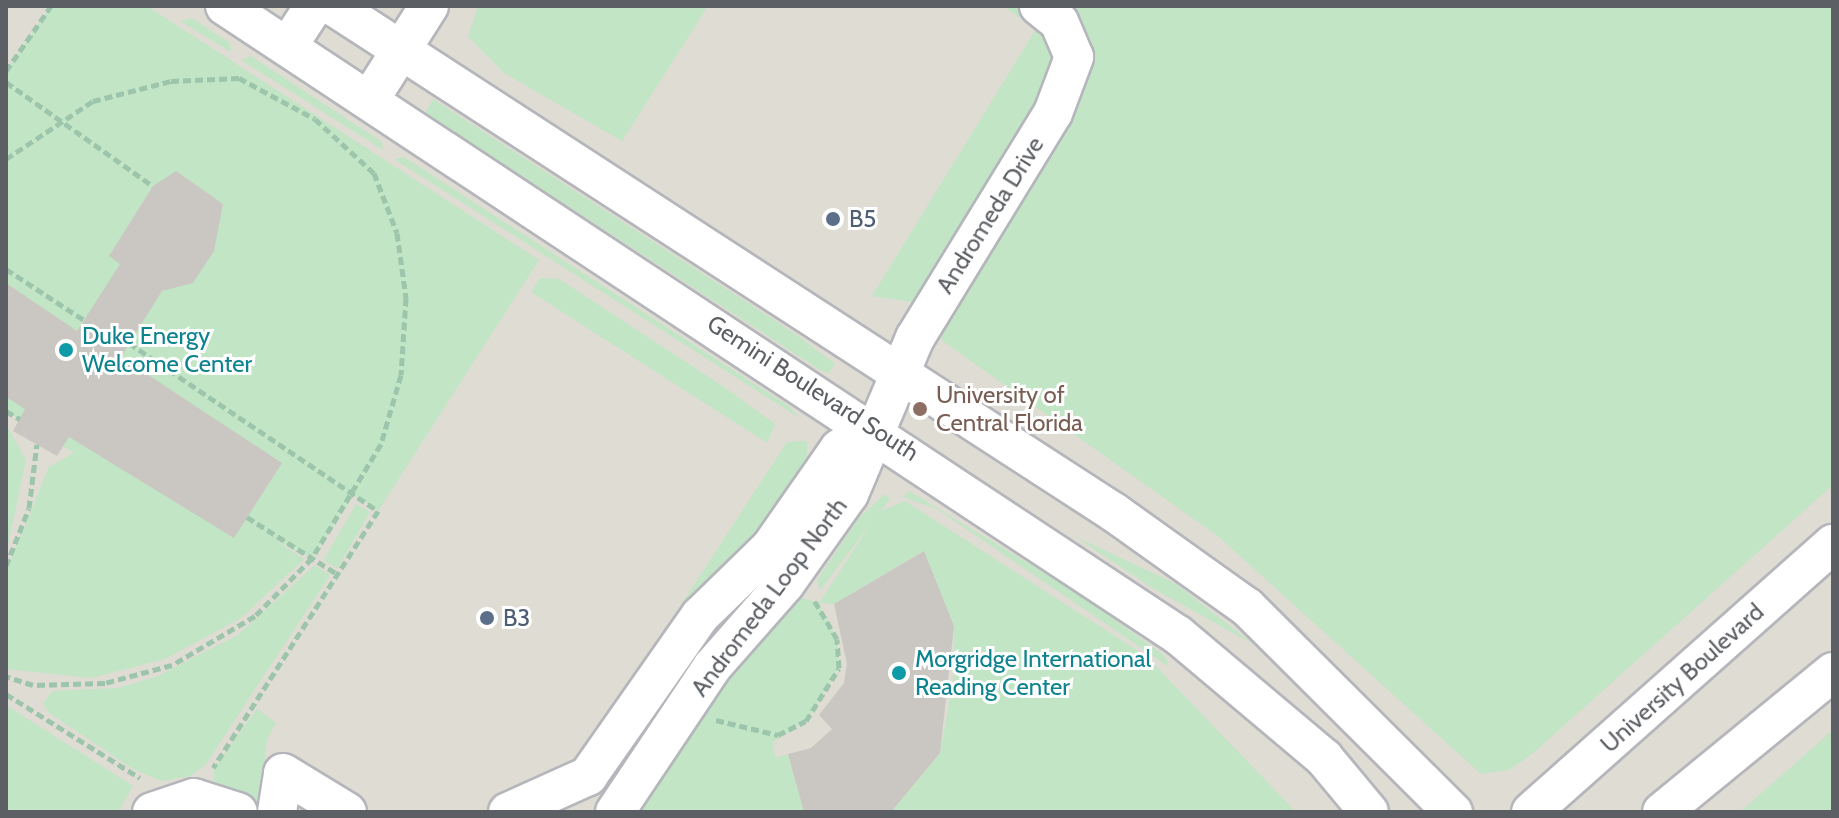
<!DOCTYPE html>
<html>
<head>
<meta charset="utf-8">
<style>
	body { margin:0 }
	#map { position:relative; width:1839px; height:818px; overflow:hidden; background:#eeede5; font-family:Cabin,sans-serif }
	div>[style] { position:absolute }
	.education>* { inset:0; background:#dedcd3; transform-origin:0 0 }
	.green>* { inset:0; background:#c2e5c6; transform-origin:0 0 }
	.building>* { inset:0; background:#cac7c2 }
	.path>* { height:5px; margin-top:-2.5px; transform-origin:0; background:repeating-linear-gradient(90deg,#9cc5ac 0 8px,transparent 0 12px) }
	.roads { filter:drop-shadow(2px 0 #b5b6bb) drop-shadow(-2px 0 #b5b6bb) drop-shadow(0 2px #b5b6bb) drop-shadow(0 -2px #b5b6bb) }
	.minor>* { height:38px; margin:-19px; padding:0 19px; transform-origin:19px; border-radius:19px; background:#fff }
	.dots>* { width:22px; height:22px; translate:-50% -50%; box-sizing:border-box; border:4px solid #fff; border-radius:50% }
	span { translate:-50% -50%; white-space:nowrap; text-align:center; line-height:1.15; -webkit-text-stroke:6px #fff; paint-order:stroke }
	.street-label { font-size:24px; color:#5c5f64 }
	.service-label { font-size:24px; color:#4e5e75 }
	.left { translate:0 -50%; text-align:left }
	.culture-label { font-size:24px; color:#0d838f }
	.education-label { font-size:24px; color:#785e54 }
	.frame { position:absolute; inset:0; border:8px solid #5c5f64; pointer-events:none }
</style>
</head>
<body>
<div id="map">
	<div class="education">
		<i style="left:6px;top:6px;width:1827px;height:806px"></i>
	</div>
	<div class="green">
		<i style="clip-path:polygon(51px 6px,147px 6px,539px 260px,378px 511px,354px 495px,312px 558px,273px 539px,304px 559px,241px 618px,165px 659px,91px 678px,6px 669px,6px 572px,49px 467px,74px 453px,6px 411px,6px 71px)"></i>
		<i style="clip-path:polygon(478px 6px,708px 6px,622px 141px,504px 73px,468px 37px)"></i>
		<i style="clip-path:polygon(1003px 6px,1833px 6px,1833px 485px,1532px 754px,1509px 770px,1481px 774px,1219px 537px,944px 342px,911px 302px,872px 296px,1036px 29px)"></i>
		<i style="clip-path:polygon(192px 18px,230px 43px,231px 52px,180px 21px)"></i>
		<i style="clip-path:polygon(251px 56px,382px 142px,383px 150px,241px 60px)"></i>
		<i style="clip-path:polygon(433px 99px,794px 333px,835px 364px,828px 374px,817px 368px,425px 113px)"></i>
		<i style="clip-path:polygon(404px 157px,790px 407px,798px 417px,394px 159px)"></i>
		<i style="clip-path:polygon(540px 278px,559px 279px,724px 387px,775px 424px,767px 443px,531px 292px)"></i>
		<i style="clip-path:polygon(6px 424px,26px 460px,6px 554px)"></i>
		<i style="clip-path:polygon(807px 441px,807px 460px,789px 494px,599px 731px,787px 442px)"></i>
		<i style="clip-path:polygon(909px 491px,1079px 594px,1165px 656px,1169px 667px,937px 509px,903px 497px)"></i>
		<i style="clip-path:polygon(885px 494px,890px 499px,820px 590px,817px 580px,858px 519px)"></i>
		<i style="clip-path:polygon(905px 501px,1146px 656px,1296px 812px,891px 812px,940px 753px,953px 682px,954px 626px,923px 551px,834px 604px,819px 603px,837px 639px,839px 668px,806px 721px,773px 742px,775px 758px,788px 754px,804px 812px,637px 812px,739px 659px,793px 605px,803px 598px,819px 603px,879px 512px)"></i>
		<i style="left:356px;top:504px;width:16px;height:65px;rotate:30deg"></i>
		<i style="clip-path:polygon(1074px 536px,1176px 584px,1253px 644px,1154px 589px)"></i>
		<i style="clip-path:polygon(315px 565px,330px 575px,206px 764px,190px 776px,162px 781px,133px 769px,48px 712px,43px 703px,53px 691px,118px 688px,158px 676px,238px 635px)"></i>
		<i style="clip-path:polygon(6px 705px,133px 786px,118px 812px,6px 812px)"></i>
		<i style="clip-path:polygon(257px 709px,276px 723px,267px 739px,260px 803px,214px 781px,214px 769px)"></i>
		<i style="clip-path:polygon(1833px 729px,1833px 812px,1740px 812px,1833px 730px)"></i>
	</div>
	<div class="building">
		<i style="clip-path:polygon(176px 171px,223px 204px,214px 251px,193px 283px,162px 291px,121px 357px,282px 463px,234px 538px,69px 437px,57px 456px,13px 431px,25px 409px,6px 397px,6px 283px,77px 331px,120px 264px,109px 256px,153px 186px)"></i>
		<i style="clip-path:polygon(924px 551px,954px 626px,940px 753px,891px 812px,804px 812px,788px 754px,811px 748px,832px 729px,819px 715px,844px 683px,847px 664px,834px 604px)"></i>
	</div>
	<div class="path">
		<i style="left:6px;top:71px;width:79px;rotate:-55.3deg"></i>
		<i style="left:6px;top:82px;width:180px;rotate:35.3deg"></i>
		<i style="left:6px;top:159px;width:105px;rotate:-33.7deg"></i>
		<i style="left:93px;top:101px;width:81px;rotate:-14.4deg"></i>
		<i style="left:171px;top:81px;width:68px;rotate:-2.5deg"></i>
		<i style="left:239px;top:78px;width:86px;rotate:28.3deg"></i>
		<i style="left:315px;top:119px;width:80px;rotate:42.5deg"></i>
		<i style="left:374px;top:173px;width:64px;rotate:69deg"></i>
		<i style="left:397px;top:233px;width:66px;rotate:82.1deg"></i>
		<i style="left:406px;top:298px;width:77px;rotate:93.7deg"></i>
		<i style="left:401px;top:375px;width:72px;rotate:106.2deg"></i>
		<i style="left:381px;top:444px;width:133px;rotate:121.2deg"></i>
		<i style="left:312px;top:558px;width:81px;rotate:134.5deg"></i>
		<i style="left:255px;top:616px;width:96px;rotate:149.4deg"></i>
		<i style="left:172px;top:665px;width:69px;rotate:165deg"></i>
		<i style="left:105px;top:683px;width:72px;rotate:178.4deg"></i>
		<i style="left:33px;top:685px;width:28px;rotate:-162deg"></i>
		<i style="left:6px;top:269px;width:93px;rotate:33.2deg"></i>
		<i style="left:129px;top:343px;width:300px;rotate:34deg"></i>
		<i style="left:378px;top:511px;width:305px;rotate:122.7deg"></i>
		<i style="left:6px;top:411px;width:16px;rotate:30deg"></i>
		<i style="left:247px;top:517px;width:107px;rotate:32.3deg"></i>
		<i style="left:6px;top:566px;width:62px;rotate:-68.4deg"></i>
		<i style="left:29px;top:508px;width:64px;rotate:-82.9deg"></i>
		<i style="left:6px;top:694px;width:158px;rotate:32.1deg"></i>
		<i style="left:716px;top:720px;width:64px;rotate:13.6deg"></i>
		<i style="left:778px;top:735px;width:31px;rotate:-27deg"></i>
		<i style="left:806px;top:721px;width:62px;rotate:-58.1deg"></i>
		<i style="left:839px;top:668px;width:29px;rotate:-94deg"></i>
		<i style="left:837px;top:639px;width:45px;rotate:-120.5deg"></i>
	</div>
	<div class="roads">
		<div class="minor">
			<i style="left:225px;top:6px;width:1142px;rotate:33.43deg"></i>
			<i style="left:1178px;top:635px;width:191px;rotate:40.1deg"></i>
			<i style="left:1324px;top:758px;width:70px;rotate:50.2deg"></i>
			<i style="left:333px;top:6px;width:932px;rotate:32.96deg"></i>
			<i style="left:1115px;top:513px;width:162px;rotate:35.5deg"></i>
			<i style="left:1247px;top:607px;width:291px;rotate:44.9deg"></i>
			<i style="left:288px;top:46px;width:48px;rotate:-57deg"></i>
			<i style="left:370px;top:99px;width:110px;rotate:-57.6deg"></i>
			<i style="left:152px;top:812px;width:44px;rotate:-18.4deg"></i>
			<i style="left:194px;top:798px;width:46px;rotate:17.7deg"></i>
			<i style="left:277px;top:812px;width:39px;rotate:-81deg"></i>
			<i style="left:283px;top:773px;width:75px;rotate:31.4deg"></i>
			<i style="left:508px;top:812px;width:88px;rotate:-24.2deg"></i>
			<i style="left:588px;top:776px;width:195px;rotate:-55deg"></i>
			<i style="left:700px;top:616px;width:98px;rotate:-44.2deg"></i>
			<i style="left:770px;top:548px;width:121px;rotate:-55.1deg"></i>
			<i style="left:839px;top:449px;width:40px;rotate:-34.9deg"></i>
			<i style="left:615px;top:812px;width:174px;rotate:-56.2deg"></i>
			<i style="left:712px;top:667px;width:111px;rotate:-48.7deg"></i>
			<i style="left:785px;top:584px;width:110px;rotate:-54.6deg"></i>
			<i style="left:849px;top:494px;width:169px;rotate:-67.1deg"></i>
			<i style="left:915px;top:338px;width:264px;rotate:-58.5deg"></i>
			<i style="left:1053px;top:113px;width:60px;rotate:-69.4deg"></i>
			<i style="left:1074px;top:57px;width:38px;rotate:-113deg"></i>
			<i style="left:1059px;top:22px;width:26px;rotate:-141deg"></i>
			<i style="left:1531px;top:812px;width:404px;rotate:-41.6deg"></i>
			<i style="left:1662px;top:812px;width:221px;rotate:-39.3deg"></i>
		</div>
	</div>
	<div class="dots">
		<i style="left:833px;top:219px;background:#5c6f8a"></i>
		<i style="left:66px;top:350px;background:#0f9aa8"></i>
		<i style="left:920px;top:409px;background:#8d6e63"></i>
		<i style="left:487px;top:618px;background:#5c6f8a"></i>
		<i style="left:899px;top:673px;background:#0f9aa8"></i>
	</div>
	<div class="street-label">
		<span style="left:990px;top:215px;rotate:-58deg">Andromeda Drive</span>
		<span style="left:813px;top:388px;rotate:33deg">Gemini Boulevard South</span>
		<span style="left:769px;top:597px;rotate:-53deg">Andromeda Loop North</span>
		<span style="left:1682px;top:678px;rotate:-42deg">University Boulevard</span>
	</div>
	<div class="service-label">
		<span class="left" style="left:849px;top:219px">B5</span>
		<span class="left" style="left:503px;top:618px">B3</span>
	</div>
	<div class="culture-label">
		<span class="left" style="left:82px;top:350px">Duke Energy<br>Welcome Center</span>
		<span class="left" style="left:915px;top:673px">Morgridge International<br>Reading Center</span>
	</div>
	<div class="education-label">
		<span class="left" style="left:936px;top:409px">University of<br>Central Florida</span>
	</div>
	<div class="frame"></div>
</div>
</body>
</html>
